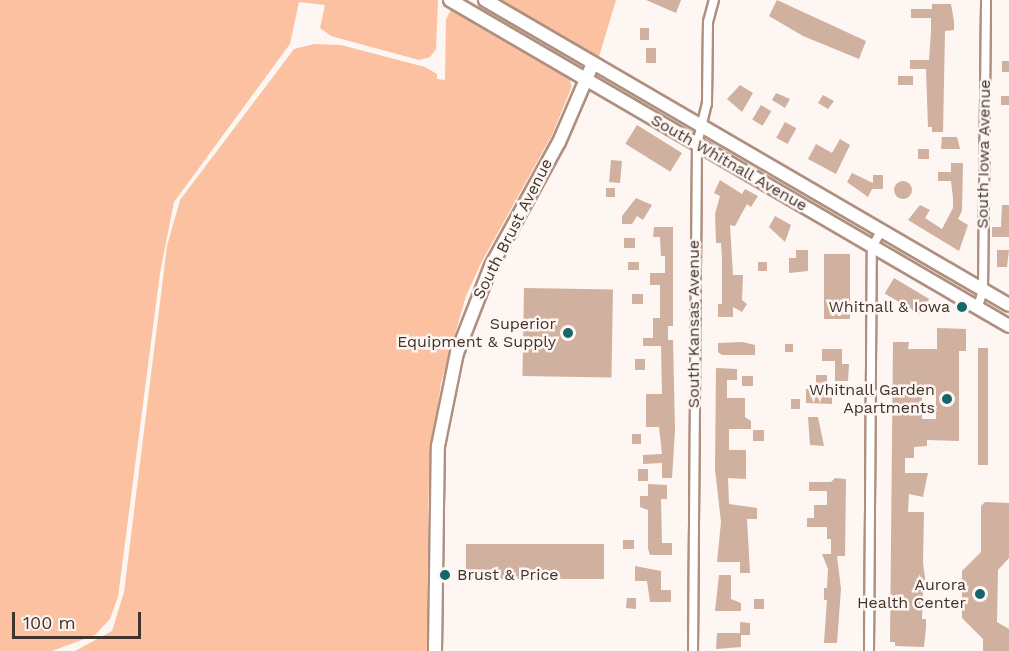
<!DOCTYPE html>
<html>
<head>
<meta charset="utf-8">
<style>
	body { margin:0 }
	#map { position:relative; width:1009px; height:651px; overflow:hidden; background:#fdf6f2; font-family:"Work Sans",sans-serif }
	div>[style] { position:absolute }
	.green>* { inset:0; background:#fbc1a1 }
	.building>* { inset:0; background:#d0b09e; transform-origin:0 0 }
	.round { border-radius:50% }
	.roads { filter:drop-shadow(2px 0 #af8f7f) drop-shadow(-2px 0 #af8f7f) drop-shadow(0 2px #af8f7f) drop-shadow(0 -2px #af8f7f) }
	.street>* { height:8px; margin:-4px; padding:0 4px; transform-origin:4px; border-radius:4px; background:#fff }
	.secondary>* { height:12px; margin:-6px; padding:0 6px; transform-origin:6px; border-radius:6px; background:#fff }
	.dots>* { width:16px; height:16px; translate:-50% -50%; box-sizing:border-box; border:3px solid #fdf6f2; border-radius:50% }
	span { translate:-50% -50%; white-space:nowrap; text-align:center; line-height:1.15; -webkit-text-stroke:5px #fdf6f2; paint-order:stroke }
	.street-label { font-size:16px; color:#40332c }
	.poi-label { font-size:16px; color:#40332c }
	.right { translate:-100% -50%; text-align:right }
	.left { translate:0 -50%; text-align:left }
	.scale { position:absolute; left:12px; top:612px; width:129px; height:27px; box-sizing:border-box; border:3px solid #40332c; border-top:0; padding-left:8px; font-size:18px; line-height:21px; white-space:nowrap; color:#40332c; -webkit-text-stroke:4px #fdf6f2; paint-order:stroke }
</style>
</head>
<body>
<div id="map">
	<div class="green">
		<i style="clip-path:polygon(0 0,438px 0,436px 49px,430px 57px,419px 60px,331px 36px,320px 28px,325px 5px,299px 2px,290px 44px,174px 202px,160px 273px,118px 597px,110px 619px,95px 635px,52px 651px,0 651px)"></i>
		<i style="clip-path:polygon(496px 0,616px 0,598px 60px)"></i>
		<i style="clip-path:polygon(452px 8px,568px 76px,572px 86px,552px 135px,481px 263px,466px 296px,441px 383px,429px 467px,427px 651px,75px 651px,112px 631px,124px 592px,167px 246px,180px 200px,294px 49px,314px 44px,341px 45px,425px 67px,437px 74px,437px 79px,445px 80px,446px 19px)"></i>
	</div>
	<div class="building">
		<i style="clip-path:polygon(646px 0,681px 0,676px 13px)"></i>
		<i style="clip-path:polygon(777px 0,866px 41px,859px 59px,803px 36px,769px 16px)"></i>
		<i style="clip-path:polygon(932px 4px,951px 4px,954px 21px,954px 30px,945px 31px,943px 132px,932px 132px,932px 127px,928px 127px,926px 69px,910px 69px,910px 60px,929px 60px,931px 32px,931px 18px,911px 18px,911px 9px,932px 9px)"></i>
		<i style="left:640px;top:28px;width:9px;height:12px"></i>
		<i style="left:646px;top:48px;width:10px;height:15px"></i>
		<i style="left:1002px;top:61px;width:7px;height:11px"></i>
		<i style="left:898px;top:76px;width:15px;height:9px"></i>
		<i style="clip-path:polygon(740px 85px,753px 93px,742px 112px,727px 99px)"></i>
		<i style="clip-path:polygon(776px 93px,790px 99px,785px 108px,772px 100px)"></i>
		<i style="clip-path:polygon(823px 95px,834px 101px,828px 109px,818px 103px)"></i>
		<i style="left:1001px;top:96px;width:8px;height:9px"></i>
		<i style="left:761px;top:105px;width:12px;height:17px;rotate:31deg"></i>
		<i style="left:785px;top:122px;width:13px;height:18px;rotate:29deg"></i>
		<i style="left:637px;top:125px;width:53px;height:22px;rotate:32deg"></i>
		<i style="clip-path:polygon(942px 137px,957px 137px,960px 149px,941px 149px)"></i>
		<i style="clip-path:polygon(840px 139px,850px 145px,836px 174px,808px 159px,816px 144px,832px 153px)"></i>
		<i style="left:918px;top:149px;width:11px;height:10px"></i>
		<i style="left:611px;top:160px;width:11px;height:22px;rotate:5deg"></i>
		<i style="clip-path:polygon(951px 163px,963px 163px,962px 211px,958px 219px,968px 225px,959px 251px,908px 220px,920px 205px,930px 210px,925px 218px,942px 229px,953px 208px,953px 198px,951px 181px,938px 181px,938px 172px,951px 172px)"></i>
		<i style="clip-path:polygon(852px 173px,873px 183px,873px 175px,883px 175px,883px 189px,872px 189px,868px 197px,847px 182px)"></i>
		<i style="clip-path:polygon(720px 180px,742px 194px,745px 189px,758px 196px,751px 207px,747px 204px,735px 226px,730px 225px,733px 275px,743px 275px,742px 300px,747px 304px,742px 312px,733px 307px,733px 317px,718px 317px,718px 304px,722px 304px,722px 259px,721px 243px,716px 243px,715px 214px,720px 196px,714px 193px)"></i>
		<i class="round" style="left:894px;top:181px;width:18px;height:18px"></i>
		<i style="left:606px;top:188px;width:9px;height:9px"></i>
		<i style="clip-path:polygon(636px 198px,652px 205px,643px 220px,637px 216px,632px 224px,622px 224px,622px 216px)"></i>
		<i style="clip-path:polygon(1002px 205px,1009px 205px,1009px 237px,992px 237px,992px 227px,1001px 227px)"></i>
		<i style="clip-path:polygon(775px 216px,791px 225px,785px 242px,769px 227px)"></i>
		<i style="clip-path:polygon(654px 227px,673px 227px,673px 326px,668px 326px,668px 340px,673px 340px,675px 431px,672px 478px,662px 478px,662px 463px,643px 464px,643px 455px,662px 454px,659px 427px,646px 427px,646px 394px,662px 394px,661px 346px,643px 346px,643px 338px,653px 338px,653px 318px,660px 318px,660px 285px,650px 285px,650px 273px,665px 273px,665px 256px,661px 256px,660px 237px,653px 237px)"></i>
		<i style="left:624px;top:238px;width:11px;height:10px"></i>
		<i style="clip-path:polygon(796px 250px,808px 250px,808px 271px,789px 273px,789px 258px,796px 258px)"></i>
		<i style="clip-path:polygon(997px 250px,1009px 250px,1007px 267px,997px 267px)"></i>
		<i style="left:824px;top:254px;width:26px;height:65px"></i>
		<i style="left:628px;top:262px;width:11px;height:8px"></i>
		<i style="left:758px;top:262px;width:9px;height:9px"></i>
		<i style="left:894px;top:278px;width:41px;height:18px;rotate:31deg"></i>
		<i style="left:524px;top:288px;width:89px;height:88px;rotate:1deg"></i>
		<i style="left:632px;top:294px;width:11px;height:10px"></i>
		<i style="clip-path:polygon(evenodd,937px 328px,966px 329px,966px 351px,959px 351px,959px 441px,927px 440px,927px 446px,914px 447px,914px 458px,905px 458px,905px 473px,928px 473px,923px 497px,909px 494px,908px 512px,924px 512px,923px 563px,927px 592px,923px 592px,922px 619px,926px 619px,926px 628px,924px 647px,895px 646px,895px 642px,890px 642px,893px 342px,909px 342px,908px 349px,937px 349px,937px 328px,922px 394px,936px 394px,936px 419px,922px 419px,922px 394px)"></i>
		<i style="clip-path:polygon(743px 342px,755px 345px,755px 355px,722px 355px,718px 352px,718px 343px)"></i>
		<i style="left:785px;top:344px;width:8px;height:8px"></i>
		<i style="left:978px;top:348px;width:10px;height:117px"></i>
		<i style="clip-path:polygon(822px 349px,842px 349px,842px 364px,849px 364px,848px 381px,835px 381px,835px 361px,822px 361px)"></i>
		<i style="left:635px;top:359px;width:10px;height:11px"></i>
		<i style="clip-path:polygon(716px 368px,737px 369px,737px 380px,727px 380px,727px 398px,745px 398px,745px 417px,751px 421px,751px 429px,729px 429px,729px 450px,746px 450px,746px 479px,728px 478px,729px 504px,757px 508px,757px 519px,747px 519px,750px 573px,740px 573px,740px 562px,717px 562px,721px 522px,715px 469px)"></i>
		<i style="clip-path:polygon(816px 375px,827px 375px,827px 394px,832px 394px,832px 404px,806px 403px,806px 389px,816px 389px)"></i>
		<i style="left:742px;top:376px;width:11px;height:10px"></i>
		<i style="left:791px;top:399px;width:9px;height:10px"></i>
		<i style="clip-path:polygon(808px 417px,818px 417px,824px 446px,810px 445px)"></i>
		<i style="left:753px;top:430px;width:11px;height:11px"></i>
		<i style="left:632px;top:434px;width:9px;height:10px"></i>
		<i style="left:638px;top:469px;width:10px;height:12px"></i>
		<i style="clip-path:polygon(835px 478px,846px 479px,845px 556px,837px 556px,841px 589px,837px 643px,824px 643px,827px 600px,824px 600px,824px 588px,827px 588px,828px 569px,822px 554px,831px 554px,831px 539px,827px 539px,827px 527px,807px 527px,807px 518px,814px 518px,814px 505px,827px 505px,827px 491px,809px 491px,809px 482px,831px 482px)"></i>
		<i style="clip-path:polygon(648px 484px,667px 485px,667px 499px,661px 499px,662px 543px,672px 543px,672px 555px,650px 555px,648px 549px,648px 510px,640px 507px,640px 496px,648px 496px)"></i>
		<i style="clip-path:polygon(985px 502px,1009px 503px,1009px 558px,998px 570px,997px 622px,1009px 629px,1009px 651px,983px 651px,983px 639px,962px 618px,962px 571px,981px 552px,981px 506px)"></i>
		<i style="left:623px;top:540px;width:11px;height:9px"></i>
		<i style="left:466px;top:544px;width:138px;height:35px"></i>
		<i style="clip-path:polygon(635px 566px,661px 571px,661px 590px,671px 590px,671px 602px,650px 602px,647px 581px,635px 581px)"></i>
		<i style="clip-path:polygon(719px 575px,731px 575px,731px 599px,741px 603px,741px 611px,715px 611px)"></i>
		<i style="clip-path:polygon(627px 598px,636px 598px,636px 609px,626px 608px)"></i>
		<i style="left:754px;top:599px;width:10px;height:10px"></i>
		<i style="clip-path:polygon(740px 622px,750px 623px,750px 635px,741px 635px,741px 647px,716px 649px,717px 633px,740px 633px)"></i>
	</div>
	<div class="roads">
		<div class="street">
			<i style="left:978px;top:307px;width:18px;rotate:-74deg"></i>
			<i style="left:983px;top:290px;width:290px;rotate:-89.4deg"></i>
			<i style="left:693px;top:651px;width:507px;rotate:-89.55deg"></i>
			<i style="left:697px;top:144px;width:42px;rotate:-76.3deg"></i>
			<i style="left:707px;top:103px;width:81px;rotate:-89.3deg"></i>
			<i style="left:708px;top:22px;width:23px;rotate:-75deg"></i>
			<i style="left:869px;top:651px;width:404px;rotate:-89.6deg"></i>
			<i style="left:872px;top:247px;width:16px;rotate:-60deg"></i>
		</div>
		<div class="secondary">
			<i style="left:450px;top:0;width:647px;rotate:30.25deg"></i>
			<i style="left:485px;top:0;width:606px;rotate:30.2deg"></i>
			<i style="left:435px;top:651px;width:205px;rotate:-89.2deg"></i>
			<i style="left:438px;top:446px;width:95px;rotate:-78.5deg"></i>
			<i style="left:457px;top:353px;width:93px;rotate:-68.7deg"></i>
			<i style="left:491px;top:266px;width:141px;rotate:-61.3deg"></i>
			<i style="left:559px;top:142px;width:86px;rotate:-66.7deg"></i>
		</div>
	</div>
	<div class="dots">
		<i style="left:962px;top:307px;background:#166568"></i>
		<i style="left:568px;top:333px;background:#166568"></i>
		<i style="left:947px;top:399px;background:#166568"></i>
		<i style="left:445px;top:575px;background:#166568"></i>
		<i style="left:980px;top:594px;background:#166568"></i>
	</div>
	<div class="street-label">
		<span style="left:984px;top:154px;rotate:-89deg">South Iowa Avenue</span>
		<span style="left:729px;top:163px;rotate:30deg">South Whitnall Avenue</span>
		<span style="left:513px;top:229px;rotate:-63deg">South Brust Avenue</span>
		<span style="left:694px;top:324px;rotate:-90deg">South Kansas Avenue</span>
	</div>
	<div class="poi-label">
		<span class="right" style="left:950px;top:307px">Whitnall &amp; Iowa</span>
		<span class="right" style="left:556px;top:333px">Superior<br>Equipment &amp; Supply</span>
		<span class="right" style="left:935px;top:399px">Whitnall Garden<br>Apartments</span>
		<span class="left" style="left:457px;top:575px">Brust &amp; Price</span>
		<span class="right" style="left:966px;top:594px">Aurora<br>Health Center</span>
	</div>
	<div class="scale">100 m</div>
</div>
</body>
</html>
